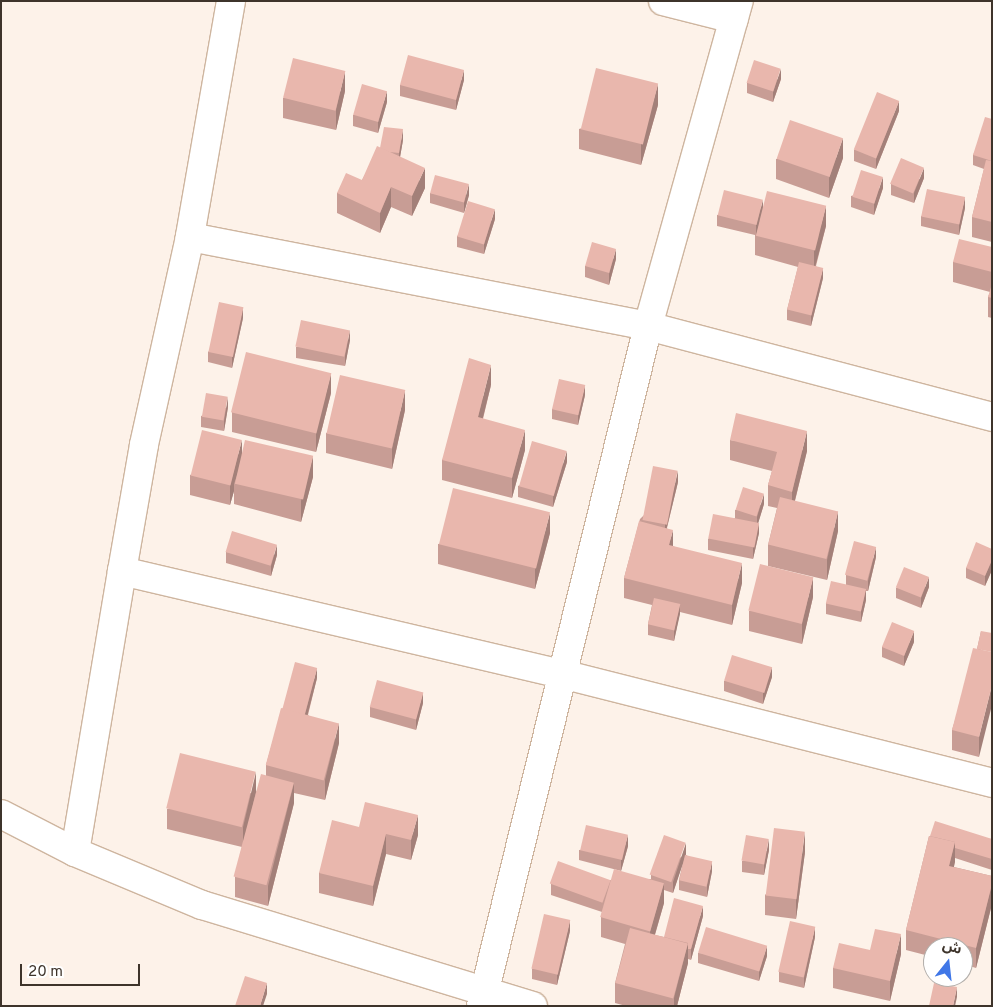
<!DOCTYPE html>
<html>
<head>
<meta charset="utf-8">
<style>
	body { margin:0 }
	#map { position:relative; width:993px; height:1007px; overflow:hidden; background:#fdf2e9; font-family:Overpass,"Noto Sans Arabic",sans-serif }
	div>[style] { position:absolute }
	.roads { filter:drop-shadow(1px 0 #ceb59f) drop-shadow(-1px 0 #ceb59f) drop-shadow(0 1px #ceb59f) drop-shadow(0 -1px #ceb59f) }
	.minor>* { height:28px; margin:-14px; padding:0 14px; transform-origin:14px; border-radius:14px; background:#fff }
	.wall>* { inset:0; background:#c89d95 }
	.shaded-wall>* { inset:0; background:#a38079 }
	.building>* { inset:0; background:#e9b7ad; transform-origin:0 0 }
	span { translate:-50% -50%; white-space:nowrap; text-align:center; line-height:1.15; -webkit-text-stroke:5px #fff; paint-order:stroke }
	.frame { position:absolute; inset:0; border:2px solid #3e342b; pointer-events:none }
	.north { position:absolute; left:923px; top:937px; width:50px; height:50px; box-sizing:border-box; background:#fff; border:1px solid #b2aeaa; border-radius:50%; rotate:16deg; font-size:14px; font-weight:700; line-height:20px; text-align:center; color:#3e342b }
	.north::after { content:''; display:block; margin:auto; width:18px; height:22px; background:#4077e7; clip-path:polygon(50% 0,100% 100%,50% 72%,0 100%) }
	.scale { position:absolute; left:20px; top:964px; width:120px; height:22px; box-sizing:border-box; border:2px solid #3e342b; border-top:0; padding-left:6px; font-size:15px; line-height:18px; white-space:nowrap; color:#3e342b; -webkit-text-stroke:4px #fff; paint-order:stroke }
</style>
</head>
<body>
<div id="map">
	<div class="roads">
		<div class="minor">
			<i style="left:231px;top:1px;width:240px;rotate:99.9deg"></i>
			<i style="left:190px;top:237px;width:213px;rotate:102.5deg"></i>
			<i style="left:144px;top:445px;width:128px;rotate:99.9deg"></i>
			<i style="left:122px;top:571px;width:452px;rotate:13.2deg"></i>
			<i style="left:562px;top:674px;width:444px;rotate:14.2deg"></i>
			<i style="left:663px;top:1px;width:73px;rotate:14.2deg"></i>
			<i style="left:190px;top:237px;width:467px;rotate:11deg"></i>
			<i style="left:648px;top:326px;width:356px;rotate:14.8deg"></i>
			<i style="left:1px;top:814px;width:83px;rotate:27.2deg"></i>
			<i style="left:75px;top:852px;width:138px;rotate:22.7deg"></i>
			<i style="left:202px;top:905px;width:346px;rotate:17deg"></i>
			<i style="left:75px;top:852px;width:285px;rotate:-80.5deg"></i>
			<i style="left:481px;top:1006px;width:700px;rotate:-76.2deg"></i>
			<i style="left:648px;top:326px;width:337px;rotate:-74.4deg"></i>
		</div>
	</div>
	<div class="wall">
		<i style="clip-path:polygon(781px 79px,773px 102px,747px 93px,747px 83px)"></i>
		<i style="clip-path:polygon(464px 80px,456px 110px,400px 96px,400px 85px)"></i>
		<i style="clip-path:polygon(345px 91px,336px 130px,283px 118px,283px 98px)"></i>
		<i style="clip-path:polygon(387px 102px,378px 133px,353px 126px,353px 115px)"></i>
		<i style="clip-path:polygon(658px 105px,641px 165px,579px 149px,579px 129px)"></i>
		<i style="clip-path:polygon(899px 111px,876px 169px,854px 161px,854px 150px)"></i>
		<i style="clip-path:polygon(992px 119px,992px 242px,972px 237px,972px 217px,984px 169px,973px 165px,973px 155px)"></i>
		<i style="clip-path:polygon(403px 140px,400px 157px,425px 188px,412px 216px,391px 207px,380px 233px,337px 213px,337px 193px,362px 180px,380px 148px)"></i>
		<i style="clip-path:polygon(843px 158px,829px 198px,776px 179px,776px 159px)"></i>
		<i style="clip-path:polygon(924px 178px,914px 203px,891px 195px,891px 184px)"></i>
		<i style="clip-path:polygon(883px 188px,874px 215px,851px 207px,851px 196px)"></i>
		<i style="clip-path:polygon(430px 193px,469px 195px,464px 213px,430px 203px)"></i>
		<i style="clip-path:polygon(763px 208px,826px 226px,816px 266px,823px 278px,811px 326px,787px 320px,787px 310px,798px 267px,755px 255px,755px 235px,717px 226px,717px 215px)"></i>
		<i style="clip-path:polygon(965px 208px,959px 235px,921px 226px,921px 216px)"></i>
		<i style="clip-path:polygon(495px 219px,484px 254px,457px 247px,457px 236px)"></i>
		<i style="clip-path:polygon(992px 247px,992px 318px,988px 317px,988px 297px,990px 292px,953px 282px,953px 262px)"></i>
		<i style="clip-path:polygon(616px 259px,609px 285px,585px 277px,585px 266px)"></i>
		<i style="clip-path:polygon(243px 318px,232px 368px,208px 362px,208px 352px)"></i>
		<i style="clip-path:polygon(350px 340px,345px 366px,296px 358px,296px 347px)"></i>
		<i style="clip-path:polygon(491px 385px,483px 419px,525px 450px,512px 498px,442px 480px,442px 460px)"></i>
		<i style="clip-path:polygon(331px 393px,316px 452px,232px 432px,232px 412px)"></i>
		<i style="clip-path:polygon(585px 395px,578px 425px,552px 419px,552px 409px)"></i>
		<i style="clip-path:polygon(228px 407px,224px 431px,201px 427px,201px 416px)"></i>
		<i style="clip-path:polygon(405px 410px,392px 469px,326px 453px,326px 433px)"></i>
		<i style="clip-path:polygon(730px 440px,807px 451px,795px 501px,838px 531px,827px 580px,768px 566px,768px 545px,777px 508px,768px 506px,768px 485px,772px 471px,730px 460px)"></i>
		<i style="clip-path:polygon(242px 453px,313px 477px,301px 522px,234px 504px,234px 491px,230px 505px,190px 495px,190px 475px)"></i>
		<i style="clip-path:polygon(567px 462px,553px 507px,518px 497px,518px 486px)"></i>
		<i style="clip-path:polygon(678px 482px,667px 528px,673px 546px,742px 583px,732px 625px,680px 612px,674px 641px,648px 635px,648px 624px,652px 605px,624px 598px,624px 578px,640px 519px)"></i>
		<i style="clip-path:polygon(764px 504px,758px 523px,759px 533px,753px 559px,708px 550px,708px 539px,735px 518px,735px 510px)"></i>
		<i style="clip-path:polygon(550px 533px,535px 589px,438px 564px,438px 544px)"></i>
		<i style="clip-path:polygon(992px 549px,992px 570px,985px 586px,966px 578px,966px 568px)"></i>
		<i style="clip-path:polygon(226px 552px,277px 555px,271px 576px,226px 563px)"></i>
		<i style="clip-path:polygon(876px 557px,868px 591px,866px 591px,866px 600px,861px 622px,826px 614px,826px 603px,846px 585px,846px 575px)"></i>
		<i style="clip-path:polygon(929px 587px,921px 608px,896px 598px,896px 588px)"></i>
		<i style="clip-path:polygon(813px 597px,802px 644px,749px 631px,749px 611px)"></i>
		<i style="clip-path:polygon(981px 631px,979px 757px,952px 750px,952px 730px,977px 649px)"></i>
		<i style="clip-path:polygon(914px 642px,904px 666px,882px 657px,882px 647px)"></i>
		<i style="clip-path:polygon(772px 677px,763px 704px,724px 691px,724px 681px)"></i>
		<i style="clip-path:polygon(317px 678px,308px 715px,339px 743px,325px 800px,294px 793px,294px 803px,268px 906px,235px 897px,235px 877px,242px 847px,167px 829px,167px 809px,256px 792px,266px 776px,266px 765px,282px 709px)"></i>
		<i style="clip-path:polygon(423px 703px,416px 730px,370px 717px,370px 707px)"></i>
		<i style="clip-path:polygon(359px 827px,418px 835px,411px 860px,386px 854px,373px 906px,319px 893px,319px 873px)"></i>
		<i style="clip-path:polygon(929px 836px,992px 839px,992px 870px,955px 858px,954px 867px,992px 876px,992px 904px,976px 968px,963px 964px,963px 947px,933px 947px,933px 957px,906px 950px,906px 930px)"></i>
		<i style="clip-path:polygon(628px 846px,621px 871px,579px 860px,579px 850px)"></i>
		<i style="clip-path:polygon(769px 850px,764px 875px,742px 872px,742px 861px)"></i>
		<i style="clip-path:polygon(805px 852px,796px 919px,765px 915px,765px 895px)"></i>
		<i style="clip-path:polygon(686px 854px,686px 855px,712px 871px,707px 897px,679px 890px,679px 880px,683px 863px,673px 893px,664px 890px,664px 903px,655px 935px,664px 937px,703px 916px,691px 960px,688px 959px,688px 963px,677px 1006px,626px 1006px,615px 1003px,615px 983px,625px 944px,601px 937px,601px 917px,602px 912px,551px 895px,551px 884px,611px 880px,651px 879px,651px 875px)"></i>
		<i style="clip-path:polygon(570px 931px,557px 985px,532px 979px,532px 969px)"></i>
		<i style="clip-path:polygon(815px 937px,804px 988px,779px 982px,779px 972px)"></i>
		<i style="clip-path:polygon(870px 950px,901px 954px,890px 1001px,833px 988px,833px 968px)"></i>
		<i style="clip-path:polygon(698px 953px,767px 956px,759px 981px,698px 963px)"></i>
	</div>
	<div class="shaded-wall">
		<i style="clip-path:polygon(781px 69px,781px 79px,773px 102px,773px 92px)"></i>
		<i style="clip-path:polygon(464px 70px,464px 80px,456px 110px,456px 100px)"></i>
		<i style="clip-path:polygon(345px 71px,345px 91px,336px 130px,336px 110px)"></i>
		<i style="clip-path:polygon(658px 84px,658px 105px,641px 165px,641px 145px)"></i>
		<i style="clip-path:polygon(387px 91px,387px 102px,378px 133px,378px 122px)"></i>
		<i style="clip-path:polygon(899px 101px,899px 111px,876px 169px,876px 159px)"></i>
		<i style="clip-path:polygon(403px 129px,403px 140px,399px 163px,399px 153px)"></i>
		<i style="clip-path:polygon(843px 138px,843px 158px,829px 198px,829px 178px)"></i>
		<i style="clip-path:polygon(425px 168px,425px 188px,412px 216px,412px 196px)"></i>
		<i style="clip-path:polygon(924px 168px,924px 178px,914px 203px,914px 193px)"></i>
		<i style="clip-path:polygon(883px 177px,883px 188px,874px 215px,874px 204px)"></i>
		<i style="clip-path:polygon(469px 184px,469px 195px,464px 213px,464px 203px)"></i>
		<i style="clip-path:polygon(391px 187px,391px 207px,380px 233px,380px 213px)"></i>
		<i style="clip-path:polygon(965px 197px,965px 208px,959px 235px,959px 224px)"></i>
		<i style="clip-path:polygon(763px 200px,763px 211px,756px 236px,756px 225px)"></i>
		<i style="clip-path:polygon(826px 206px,826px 226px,814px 271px,814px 251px)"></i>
		<i style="clip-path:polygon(495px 209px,495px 219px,484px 254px,484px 244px)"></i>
		<i style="clip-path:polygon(616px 249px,616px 259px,609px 285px,609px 274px)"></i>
		<i style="clip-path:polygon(823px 268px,823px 278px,811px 326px,811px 316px)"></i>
		<i style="clip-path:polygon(243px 307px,243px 318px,232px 368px,232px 357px)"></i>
		<i style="clip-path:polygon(350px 330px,350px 340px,345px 366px,345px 356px)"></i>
		<i style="clip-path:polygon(491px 365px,491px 385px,478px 437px,478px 417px)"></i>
		<i style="clip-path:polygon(331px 373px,331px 393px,316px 452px,316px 432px)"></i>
		<i style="clip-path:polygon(585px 385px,585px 395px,578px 425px,578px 415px)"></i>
		<i style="clip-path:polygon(405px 390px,405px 410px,392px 469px,392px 449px)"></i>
		<i style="clip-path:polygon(228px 397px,228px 407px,224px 431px,224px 421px)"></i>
		<i style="clip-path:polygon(525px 430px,525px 450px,512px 498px,512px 478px)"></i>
		<i style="clip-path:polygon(807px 431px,807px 451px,792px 512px,792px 492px)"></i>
		<i style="clip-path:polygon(242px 440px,242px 460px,234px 484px,234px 491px,230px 505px,230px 485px)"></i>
		<i style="clip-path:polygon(567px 451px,567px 462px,553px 507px,553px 497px)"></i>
		<i style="clip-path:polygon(313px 456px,313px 477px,301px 522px,301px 501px)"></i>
		<i style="clip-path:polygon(678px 471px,678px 482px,665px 535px,665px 525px)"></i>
		<i style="clip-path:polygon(764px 494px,764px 504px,757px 527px,757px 517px)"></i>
		<i style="clip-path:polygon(838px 511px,838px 531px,827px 580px,827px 560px)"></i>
		<i style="clip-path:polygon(550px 513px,550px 533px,535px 589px,535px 569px)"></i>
		<i style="clip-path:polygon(759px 523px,759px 533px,753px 559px,753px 548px)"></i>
		<i style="clip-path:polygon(673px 530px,673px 550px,669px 545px)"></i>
		<i style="clip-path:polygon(277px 545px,277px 555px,271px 576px,271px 566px)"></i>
		<i style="clip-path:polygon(876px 547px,876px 557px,868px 591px,868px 581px)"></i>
		<i style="clip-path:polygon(992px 560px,992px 570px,985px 586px,985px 576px)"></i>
		<i style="clip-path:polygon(742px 563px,742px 583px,732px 625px,732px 605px)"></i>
		<i style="clip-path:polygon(813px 577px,813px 597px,802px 644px,802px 624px)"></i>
		<i style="clip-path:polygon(929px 577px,929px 587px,921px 608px,921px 598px)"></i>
		<i style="clip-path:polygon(866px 589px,866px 600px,861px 622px,861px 611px)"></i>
		<i style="clip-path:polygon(680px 604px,680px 614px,674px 641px,674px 631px)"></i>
		<i style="clip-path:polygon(914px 631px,914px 642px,904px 666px,904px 656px)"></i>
		<i style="clip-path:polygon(772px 667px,772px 677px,763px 704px,763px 693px)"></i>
		<i style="clip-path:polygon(317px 668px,317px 678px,303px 732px,303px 722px)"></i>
		<i style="clip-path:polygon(992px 685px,992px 705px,979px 757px,979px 737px)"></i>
		<i style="clip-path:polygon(423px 692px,423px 703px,416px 730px,416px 719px)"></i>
		<i style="clip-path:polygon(339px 723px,339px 743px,325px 800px,325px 780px)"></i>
		<i style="clip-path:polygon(256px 772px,256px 792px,243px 847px,243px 827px)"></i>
		<i style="clip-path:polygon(294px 783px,294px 803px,268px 906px,268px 886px)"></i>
		<i style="clip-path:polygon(418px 815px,418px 835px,411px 860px,411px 840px)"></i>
		<i style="clip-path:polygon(805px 832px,805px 852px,796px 919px,796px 899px)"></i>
		<i style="clip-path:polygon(386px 834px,386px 854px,373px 906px,373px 886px)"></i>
		<i style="clip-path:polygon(628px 835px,628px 846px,621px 871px,621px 860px)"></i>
		<i style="clip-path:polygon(769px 839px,769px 850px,764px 875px,764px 865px)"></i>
		<i style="clip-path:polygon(955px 842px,955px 862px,949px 886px,949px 866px)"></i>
		<i style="clip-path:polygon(686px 843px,686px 854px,673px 893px,673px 882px)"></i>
		<i style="clip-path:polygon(712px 861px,712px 871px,707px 897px,707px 886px)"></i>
		<i style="clip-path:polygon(664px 883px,664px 903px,650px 951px,650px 931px)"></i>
		<i style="clip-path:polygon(992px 884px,992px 904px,976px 968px,976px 948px)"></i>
		<i style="clip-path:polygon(703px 906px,703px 916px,691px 960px,691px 949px)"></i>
		<i style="clip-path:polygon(570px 920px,570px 931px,557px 985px,557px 975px)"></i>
		<i style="clip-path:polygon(815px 927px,815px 937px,804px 988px,804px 978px)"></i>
		<i style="clip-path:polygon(901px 934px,901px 954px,890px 1001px,890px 981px)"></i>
		<i style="clip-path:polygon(688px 943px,688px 963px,677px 1006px,674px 1006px,674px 998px)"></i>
		<i style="clip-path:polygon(767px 946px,767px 956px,759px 981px,759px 971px)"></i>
		<i style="clip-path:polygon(267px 983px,267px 994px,263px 1006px,260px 1006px)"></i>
		<i style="clip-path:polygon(957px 987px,957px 997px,955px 1006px,953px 1006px)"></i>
	</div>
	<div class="building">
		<i style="left:408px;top:55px;width:58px;height:31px;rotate:15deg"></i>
		<i style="left:293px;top:58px;width:54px;height:41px;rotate:14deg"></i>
		<i style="left:754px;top:60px;width:28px;height:24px;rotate:18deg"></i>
		<i style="left:596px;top:68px;width:64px;height:63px;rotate:14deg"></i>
		<i style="left:362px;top:84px;width:26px;height:32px;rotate:16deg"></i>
		<i style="left:877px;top:92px;width:24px;height:62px;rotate:22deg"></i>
		<i style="clip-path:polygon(985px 117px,992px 119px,992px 161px,973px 155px)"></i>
		<i style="left:790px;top:120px;width:56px;height:41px;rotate:19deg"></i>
		<i style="clip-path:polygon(384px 127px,403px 129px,399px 153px,389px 152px,380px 148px)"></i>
		<i style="clip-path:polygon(377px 146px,425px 168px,412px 196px,391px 187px,380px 213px,337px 193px,346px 173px,362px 180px)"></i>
		<i style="left:901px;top:158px;width:25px;height:28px;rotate:23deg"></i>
		<i style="clip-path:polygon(986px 160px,992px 161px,992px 222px,972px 217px)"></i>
		<i style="left:861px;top:170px;width:23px;height:28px;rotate:18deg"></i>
		<i style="left:435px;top:175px;width:35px;height:19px;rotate:15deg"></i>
		<i style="left:927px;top:189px;width:39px;height:28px;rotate:12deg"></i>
		<i style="left:724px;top:190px;width:40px;height:26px;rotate:14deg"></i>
		<i style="left:767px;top:191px;width:61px;height:46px;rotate:14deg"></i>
		<i style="left:468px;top:201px;width:28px;height:37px;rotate:17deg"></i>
		<i style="clip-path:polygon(959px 239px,992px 247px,992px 272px,953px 262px)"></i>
		<i style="left:592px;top:242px;width:25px;height:25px;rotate:16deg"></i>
		<i style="left:799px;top:262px;width:25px;height:49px;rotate:14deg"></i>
		<i style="clip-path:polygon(992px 284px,992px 298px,988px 297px)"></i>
		<i style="left:219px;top:302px;width:25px;height:51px;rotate:12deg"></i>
		<i style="left:301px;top:320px;width:50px;height:27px;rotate:12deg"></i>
		<i style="left:246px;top:352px;width:88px;height:62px;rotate:14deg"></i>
		<i style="clip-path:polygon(469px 358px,491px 365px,478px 417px,525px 430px,512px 478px,442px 460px)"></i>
		<i style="left:340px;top:375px;width:67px;height:60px;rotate:13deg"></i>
		<i style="left:559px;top:379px;width:27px;height:31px;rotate:13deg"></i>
		<i style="left:206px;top:393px;width:22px;height:24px;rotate:10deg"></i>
		<i style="clip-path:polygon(736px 413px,807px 431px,792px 492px,768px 485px,777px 452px,730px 440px)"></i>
		<i style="left:202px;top:430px;width:41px;height:47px;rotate:14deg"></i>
		<i style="left:245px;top:440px;width:70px;height:45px;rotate:13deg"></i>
		<i style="left:532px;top:441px;width:36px;height:47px;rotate:16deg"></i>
		<i style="left:653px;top:466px;width:25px;height:55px;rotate:11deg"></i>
		<i style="left:743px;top:487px;width:22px;height:24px;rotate:18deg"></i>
		<i style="left:453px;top:488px;width:100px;height:58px;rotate:14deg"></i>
		<i style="left:780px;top:497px;width:60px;height:49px;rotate:14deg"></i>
		<i style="left:713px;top:514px;width:47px;height:25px;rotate:11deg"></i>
		<i style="clip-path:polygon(639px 521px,673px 530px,669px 545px,742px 563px,732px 605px,624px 578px)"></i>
		<i style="left:232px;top:531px;width:47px;height:22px;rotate:17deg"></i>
		<i style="left:854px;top:541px;width:23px;height:35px;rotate:15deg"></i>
		<i style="clip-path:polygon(976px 542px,992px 549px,992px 560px,985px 576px,966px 568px)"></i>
		<i style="left:760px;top:564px;width:55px;height:48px;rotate:14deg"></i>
		<i style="left:904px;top:567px;width:27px;height:22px;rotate:22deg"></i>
		<i style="left:831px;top:581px;width:36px;height:23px;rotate:13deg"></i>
		<i style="left:654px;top:598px;width:27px;height:27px;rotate:13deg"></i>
		<i style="left:892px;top:622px;width:24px;height:27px;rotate:22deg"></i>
		<i style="clip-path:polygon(981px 631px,992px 633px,992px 652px,977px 649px)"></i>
		<i style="clip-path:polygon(973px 648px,992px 652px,992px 685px,979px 737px,952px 730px)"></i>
		<i style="left:732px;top:655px;width:42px;height:27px;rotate:17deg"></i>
		<i style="left:295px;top:662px;width:23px;height:49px;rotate:15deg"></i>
		<i style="left:377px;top:680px;width:48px;height:28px;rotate:15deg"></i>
		<i style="left:281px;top:708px;width:60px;height:59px;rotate:15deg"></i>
		<i style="left:180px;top:753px;width:78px;height:57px;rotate:14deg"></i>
		<i style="left:261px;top:774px;width:34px;height:106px;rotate:15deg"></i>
		<i style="clip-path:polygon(365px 802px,418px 815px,411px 840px,386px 834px,373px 886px,319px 873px,332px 820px,359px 827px)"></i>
		<i style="clip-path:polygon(935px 821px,992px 839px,992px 859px,955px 848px,955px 842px,930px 836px)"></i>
		<i style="left:586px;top:825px;width:43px;height:26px;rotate:13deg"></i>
		<i style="left:774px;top:828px;width:31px;height:68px;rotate:7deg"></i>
		<i style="left:664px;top:835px;width:23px;height:42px;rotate:20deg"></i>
		<i style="left:746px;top:835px;width:23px;height:26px;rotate:10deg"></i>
		<i style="clip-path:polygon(929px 836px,955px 842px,949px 866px,992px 876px,992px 884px,976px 948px,906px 930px)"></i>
		<i style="left:685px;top:855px;width:28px;height:26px;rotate:13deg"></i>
		<i style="left:558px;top:861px;width:56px;height:24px;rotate:20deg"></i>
		<i style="left:614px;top:869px;width:52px;height:50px;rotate:16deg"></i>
		<i style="clip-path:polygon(674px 898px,703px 906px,691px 949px,688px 949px,688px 943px,664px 937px)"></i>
		<i style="left:544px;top:914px;width:27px;height:56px;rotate:13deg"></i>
		<i style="left:790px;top:921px;width:26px;height:52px;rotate:13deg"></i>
		<i style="left:706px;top:927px;width:64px;height:27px;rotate:17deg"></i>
		<i style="left:630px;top:928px;width:60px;height:57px;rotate:15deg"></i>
		<i style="clip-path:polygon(875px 929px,901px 934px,890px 981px,833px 968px,839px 943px,870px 950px)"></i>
		<i style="clip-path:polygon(245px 976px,267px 983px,260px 1006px,235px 1006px)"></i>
		<i style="clip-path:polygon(934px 983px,957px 987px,953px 1006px,929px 1006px)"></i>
	</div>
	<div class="frame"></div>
	<div class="north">ش</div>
	<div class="scale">20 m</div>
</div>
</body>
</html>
